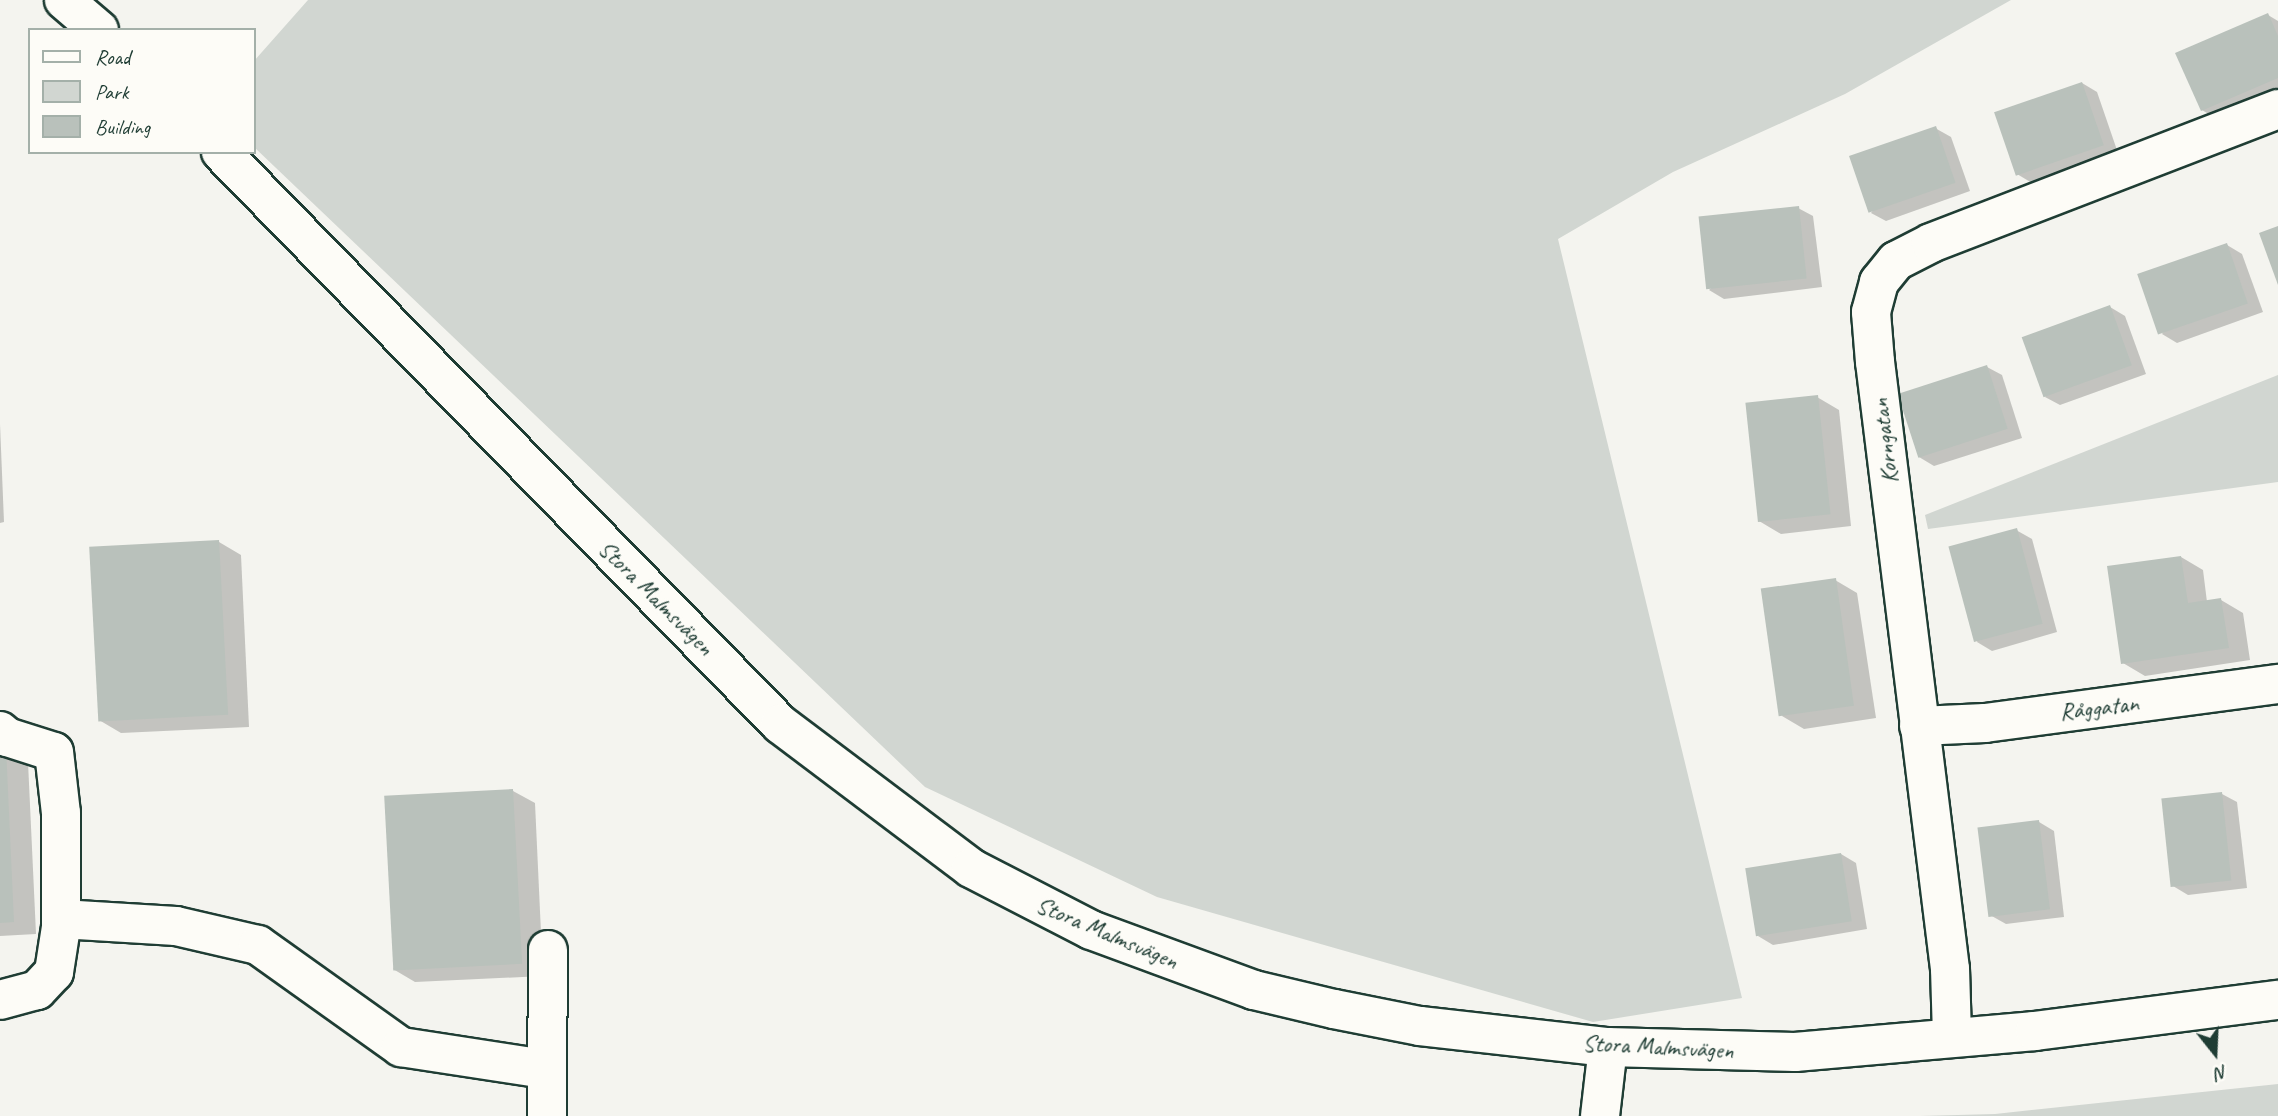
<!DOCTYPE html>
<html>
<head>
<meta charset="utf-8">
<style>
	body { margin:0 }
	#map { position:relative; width:2278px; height:1116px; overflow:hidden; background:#f4f4ef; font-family:Caveat,sans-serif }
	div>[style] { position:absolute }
	.green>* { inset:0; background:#d1d6d1 }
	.shadow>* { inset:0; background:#0003 }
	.building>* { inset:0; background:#b9c1bb; transform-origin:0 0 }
	.roads { filter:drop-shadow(2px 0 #1f3d34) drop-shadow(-2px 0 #1f3d34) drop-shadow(0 2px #1f3d34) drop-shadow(0 -2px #1f3d34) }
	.minor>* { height:38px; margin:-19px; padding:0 19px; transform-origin:19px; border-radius:19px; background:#fdfcf7 }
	span { translate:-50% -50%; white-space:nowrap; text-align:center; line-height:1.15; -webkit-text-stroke:6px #fdfcf7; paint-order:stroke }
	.street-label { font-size:24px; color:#1f3d34 }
	.legend { position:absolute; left:28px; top:28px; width:228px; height:126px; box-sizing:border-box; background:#fdfcf7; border:2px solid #a4b0a9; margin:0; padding:9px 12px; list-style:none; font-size:21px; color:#1f3d34 }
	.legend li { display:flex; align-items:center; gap:14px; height:35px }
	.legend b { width:35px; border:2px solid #a4b0a9 }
	.north { position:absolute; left:2180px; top:1018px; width:70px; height:70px; -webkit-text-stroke:5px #fdfcf7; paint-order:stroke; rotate:162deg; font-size:19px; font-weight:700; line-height:28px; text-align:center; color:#1f3d34 }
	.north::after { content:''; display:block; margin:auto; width:24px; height:32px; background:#1f3d34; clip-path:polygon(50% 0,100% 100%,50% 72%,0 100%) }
</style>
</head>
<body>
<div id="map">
	<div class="green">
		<i style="clip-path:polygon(308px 0,2011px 0,1845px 94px,1673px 172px,1558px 239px,1742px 998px,1593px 1022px,1157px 897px,925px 787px,254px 147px,254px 61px)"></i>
		<i style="clip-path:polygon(2278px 375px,2278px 482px,1928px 529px,1925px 515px)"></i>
		<i style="clip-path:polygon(2278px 1084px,2278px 1116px,1920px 1116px,1995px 1114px)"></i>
	</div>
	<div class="shadow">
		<i style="clip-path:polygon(2268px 15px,2278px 21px,2278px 92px,2217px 119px,2202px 110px)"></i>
		<i style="clip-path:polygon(2082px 83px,2097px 92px,2118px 153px,2032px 183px,2017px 174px)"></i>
		<i style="clip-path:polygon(1935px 128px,1951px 137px,1970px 191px,1886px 221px,1871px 213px)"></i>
		<i style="clip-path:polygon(1798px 208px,1813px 216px,1822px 287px,1724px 299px,1709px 290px)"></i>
		<i style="clip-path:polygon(2227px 245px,2242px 254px,2263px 312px,2177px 343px,2162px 334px)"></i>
		<i style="clip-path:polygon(2110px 307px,2125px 316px,2146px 374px,2060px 405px,2045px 397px)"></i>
		<i style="clip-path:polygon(1987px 367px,2002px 375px,2022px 438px,1934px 466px,1919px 457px)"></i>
		<i style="clip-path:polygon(1817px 397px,1839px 410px,1851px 526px,1781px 534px,1759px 521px)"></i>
		<i style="clip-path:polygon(0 424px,4px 522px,0 523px)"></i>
		<i style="clip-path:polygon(2016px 530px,2032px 539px,2057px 632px,1992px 651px,1977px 642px)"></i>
		<i style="clip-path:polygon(219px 542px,241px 555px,249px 727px,121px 733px,99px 720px)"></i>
		<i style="clip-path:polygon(2181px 557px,2203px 570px,2207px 602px,2221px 600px,2243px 613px,2250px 660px,2145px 676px,2123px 663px)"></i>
		<i style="clip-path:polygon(1835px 580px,1857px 593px,1876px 718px,1804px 729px,1782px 716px)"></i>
		<i style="clip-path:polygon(0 749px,28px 762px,36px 934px,0 936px)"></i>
		<i style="clip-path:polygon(513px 791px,535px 803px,543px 976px,415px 982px,393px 969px)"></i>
		<i style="clip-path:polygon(2222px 794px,2237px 802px,2247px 888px,2188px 895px,2173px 886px)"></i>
		<i style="clip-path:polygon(2039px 822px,2054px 831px,2064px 917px,2006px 924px,1990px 915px)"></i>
		<i style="clip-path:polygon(1841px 854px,1856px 863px,1867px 929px,1773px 945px,1758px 936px)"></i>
	</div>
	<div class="building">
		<i style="clip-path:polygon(2268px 13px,2278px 36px,2278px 78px,2201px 111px,2175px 53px)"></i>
		<i style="left:2082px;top:82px;width:67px;height:93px;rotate:71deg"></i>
		<i style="left:1936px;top:126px;width:60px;height:92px;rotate:71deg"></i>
		<i style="left:1799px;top:206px;width:73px;height:101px;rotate:84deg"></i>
		<i style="clip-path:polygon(2278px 226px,2278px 285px,2259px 233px)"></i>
		<i style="left:2227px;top:243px;width:64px;height:95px;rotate:71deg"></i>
		<i style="left:2110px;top:305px;width:64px;height:94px;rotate:70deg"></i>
		<i style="left:1987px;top:365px;width:67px;height:94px;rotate:72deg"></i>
		<i style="left:1818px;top:395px;width:120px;height:73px;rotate:84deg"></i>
		<i style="left:2017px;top:528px;width:99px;height:71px;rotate:75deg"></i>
		<i style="left:219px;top:540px;width:175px;height:130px;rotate:87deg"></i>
		<i style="clip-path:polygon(2181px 556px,2188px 603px,2221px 598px,2229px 648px,2121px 664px,2107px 566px)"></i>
		<i style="left:1836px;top:578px;width:129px;height:76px;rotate:82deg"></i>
		<i style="clip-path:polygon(6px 747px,14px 922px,0 923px,0 748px)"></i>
		<i style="left:513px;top:789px;width:175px;height:129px;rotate:87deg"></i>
		<i style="left:2222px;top:792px;width:89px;height:61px;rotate:84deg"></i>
		<i style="left:2039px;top:820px;width:90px;height:62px;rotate:83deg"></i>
		<i style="left:1841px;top:853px;width:69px;height:97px;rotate:81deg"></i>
	</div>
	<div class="roads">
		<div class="minor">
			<i style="left:64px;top:0;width:46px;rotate:40.6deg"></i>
			<i style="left:221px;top:152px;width:800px;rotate:45.66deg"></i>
			<i style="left:780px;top:724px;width:239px;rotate:37deg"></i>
			<i style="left:971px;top:868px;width:135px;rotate:27.3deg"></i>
			<i style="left:1091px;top:930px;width:174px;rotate:20.2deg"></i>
			<i style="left:1254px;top:990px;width:82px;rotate:13.4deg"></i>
			<i style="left:1334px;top:1009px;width:88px;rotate:11.2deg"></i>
			<i style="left:1420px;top:1026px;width:189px;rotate:6.4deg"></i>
			<i style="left:1608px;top:1047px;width:187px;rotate:1.5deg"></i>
			<i style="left:1795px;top:1052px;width:241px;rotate:-5deg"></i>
			<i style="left:2035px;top:1031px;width:245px;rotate:-7.3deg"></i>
			<i style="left:1919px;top:726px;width:66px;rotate:-2.6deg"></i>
			<i style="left:1985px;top:723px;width:296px;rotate:-7.6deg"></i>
			<i style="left:0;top:731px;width:9px;rotate:41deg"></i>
			<i style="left:7px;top:737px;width:49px;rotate:17.7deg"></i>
			<i style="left:54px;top:752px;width:61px;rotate:83.5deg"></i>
			<i style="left:61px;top:813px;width:114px;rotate:90deg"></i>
			<i style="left:61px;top:927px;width:46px;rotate:98.8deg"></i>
			<i style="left:54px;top:972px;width:25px;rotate:133deg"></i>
			<i style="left:37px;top:990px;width:38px;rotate:165deg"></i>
			<i style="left:61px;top:919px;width:115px;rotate:3.5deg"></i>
			<i style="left:176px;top:926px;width:84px;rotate:13deg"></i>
			<i style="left:258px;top:945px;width:176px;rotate:35.5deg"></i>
			<i style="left:401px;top:1047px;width:146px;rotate:8.7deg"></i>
			<i style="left:1952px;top:1036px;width:67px;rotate:-91.7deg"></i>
			<i style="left:1950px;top:969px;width:612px;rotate:-97.04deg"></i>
			<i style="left:1875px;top:362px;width:50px;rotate:-94.6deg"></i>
			<i style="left:1871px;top:312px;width:31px;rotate:-75deg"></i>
			<i style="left:1879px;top:282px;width:27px;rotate:-51deg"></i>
			<i style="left:1896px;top:261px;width:39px;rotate:-27deg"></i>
			<i style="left:1931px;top:243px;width:372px;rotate:-21.1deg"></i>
			<i style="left:547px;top:1116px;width:166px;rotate:-89.7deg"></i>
			<i style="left:1600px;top:1116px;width:69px;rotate:-83.4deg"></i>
		</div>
	</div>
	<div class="street-label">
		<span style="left:1885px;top:441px;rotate:-97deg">Korngatan</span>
		<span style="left:656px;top:598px;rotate:45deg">Stora Malmsvägen</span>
		<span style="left:2099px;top:708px;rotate:-7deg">Råggatan</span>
		<span style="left:1107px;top:933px;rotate:23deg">Stora Malmsvägen</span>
		<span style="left:1658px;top:1047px;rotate:3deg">Stora Malmsvägen</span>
	</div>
	<ul class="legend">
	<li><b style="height:9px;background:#fdfcf7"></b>Road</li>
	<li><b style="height:19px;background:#d1d6d1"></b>Park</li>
	<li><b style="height:19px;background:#b9c1bb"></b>Building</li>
	</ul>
	<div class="north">N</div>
</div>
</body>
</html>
